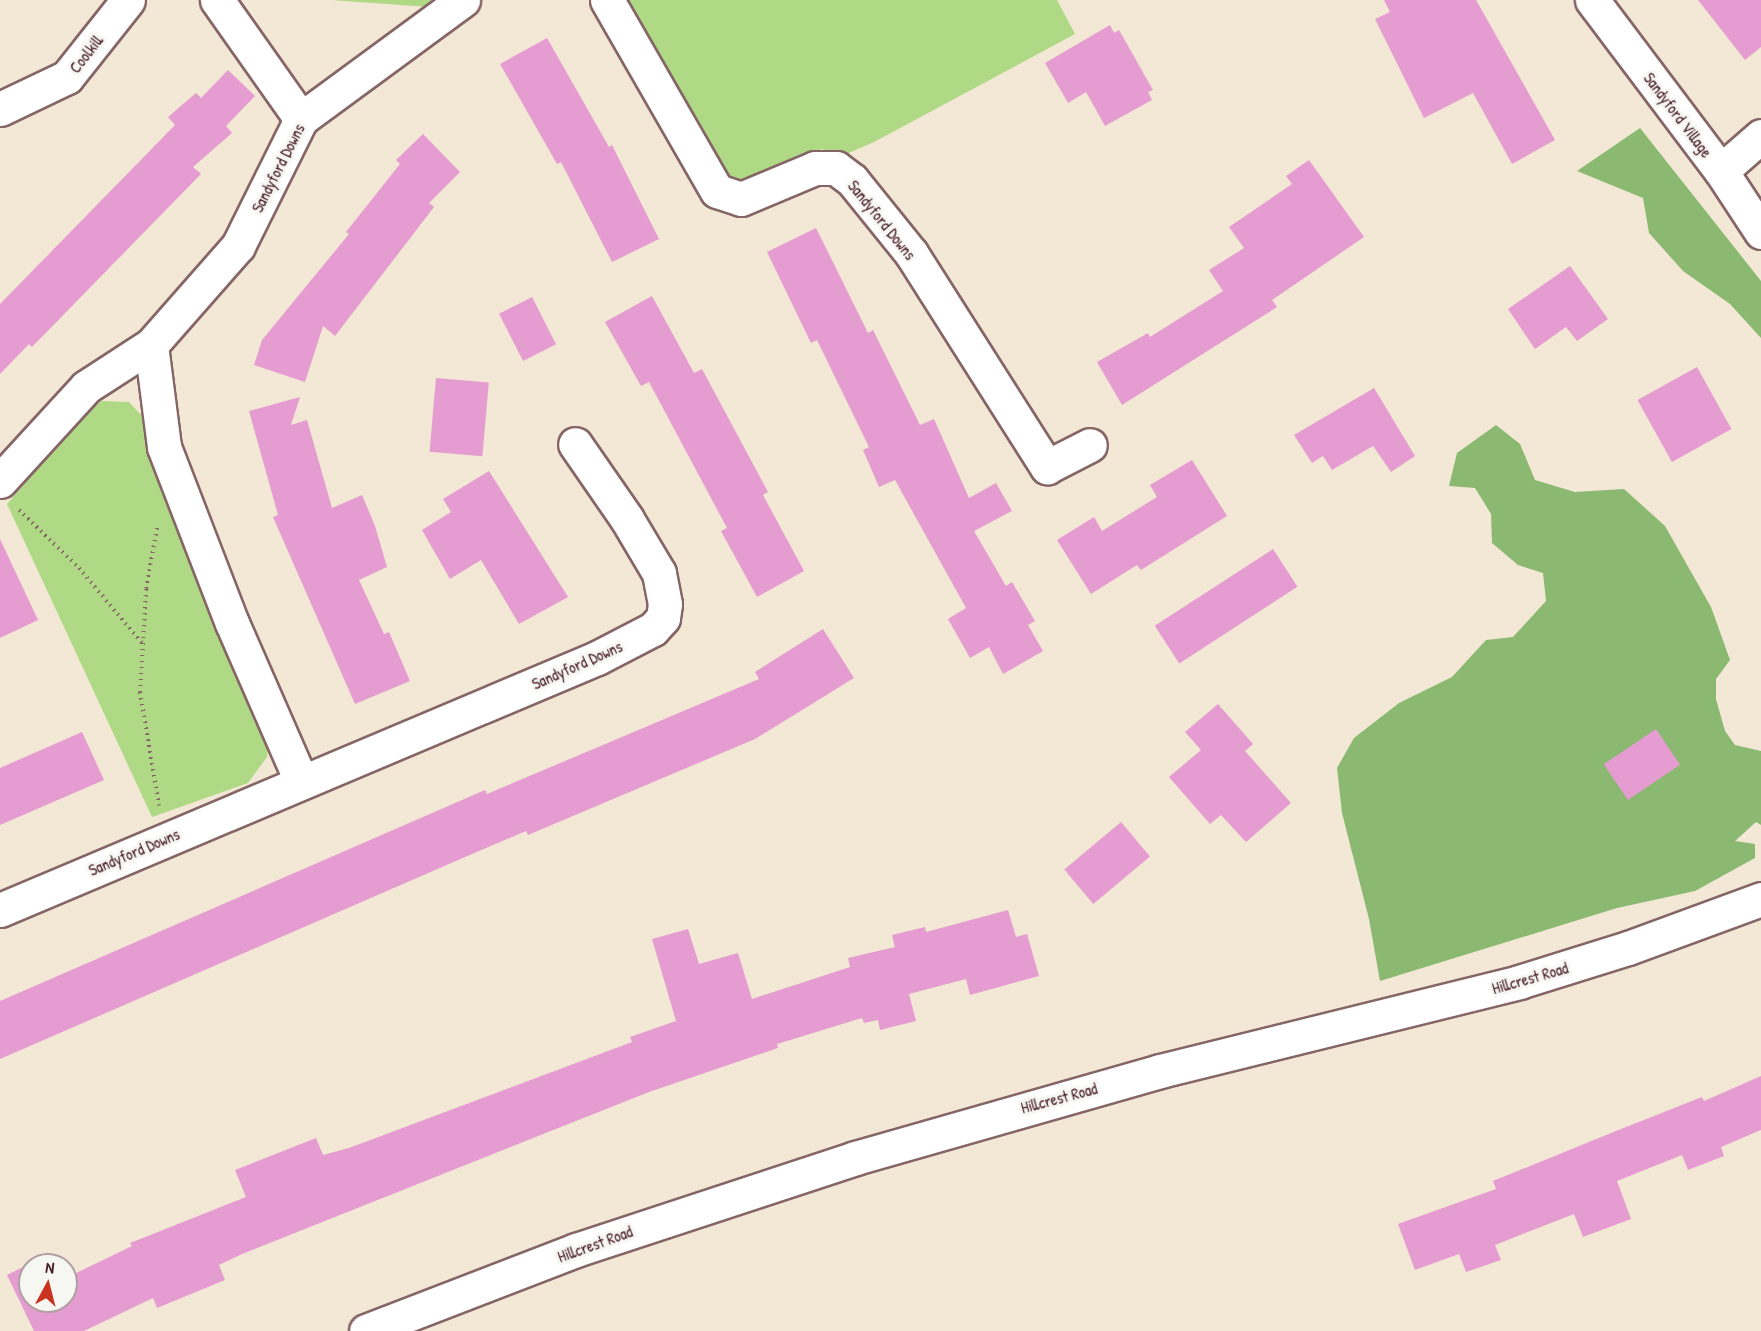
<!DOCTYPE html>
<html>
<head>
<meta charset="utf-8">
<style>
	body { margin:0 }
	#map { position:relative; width:1761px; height:1331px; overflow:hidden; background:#f3e8d5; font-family:"Patrick Hand",sans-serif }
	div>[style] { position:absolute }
	.green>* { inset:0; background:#afd984 }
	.forest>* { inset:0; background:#8bb972 }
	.building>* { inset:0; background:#e59cd0; transform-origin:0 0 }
	.path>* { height:4px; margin-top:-2px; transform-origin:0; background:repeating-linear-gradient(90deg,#856566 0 1.5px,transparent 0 6px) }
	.roads { filter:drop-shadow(2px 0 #856566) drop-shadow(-2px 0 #856566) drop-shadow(0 2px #856566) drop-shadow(0 -2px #856566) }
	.minor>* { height:33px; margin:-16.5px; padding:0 16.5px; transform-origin:16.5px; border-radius:16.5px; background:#fff }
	span { translate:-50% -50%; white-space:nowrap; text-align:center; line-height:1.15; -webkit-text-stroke:6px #f6f6f2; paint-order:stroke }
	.street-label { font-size:16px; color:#4a1f2b }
	.north { position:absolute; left:18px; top:1253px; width:60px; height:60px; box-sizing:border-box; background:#f6f6f2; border:2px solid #b1a0a2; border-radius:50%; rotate:7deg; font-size:16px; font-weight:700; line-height:24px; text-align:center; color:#4a1f2b }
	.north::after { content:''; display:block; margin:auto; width:21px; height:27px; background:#c8321e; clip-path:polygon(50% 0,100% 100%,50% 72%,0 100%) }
</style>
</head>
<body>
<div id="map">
	<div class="green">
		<i style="clip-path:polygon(331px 0,440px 0,429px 7px)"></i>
		<i style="clip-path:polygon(623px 0,1057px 0,1075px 34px,874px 142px,842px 156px,822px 149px,744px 181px,730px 177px,721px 167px)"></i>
		<i style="clip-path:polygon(102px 401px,129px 402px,143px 417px,150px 453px,269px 742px,267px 757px,248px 783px,152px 817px,7px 504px,85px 414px)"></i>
	</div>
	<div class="forest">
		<i style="clip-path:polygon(1640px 128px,1761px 281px,1761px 338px,1730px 304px,1683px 271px,1649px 233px,1643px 198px,1577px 171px)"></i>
		<i style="clip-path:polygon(1496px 425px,1520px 444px,1535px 480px,1575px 492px,1624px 489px,1665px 526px,1711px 607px,1730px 660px,1716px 679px,1716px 699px,1725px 731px,1735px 745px,1761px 751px,1761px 825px,1756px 822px,1735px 841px,1755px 844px,1755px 858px,1695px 891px,1617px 908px,1380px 981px,1369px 919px,1342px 813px,1337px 768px,1354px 738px,1399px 703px,1452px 677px,1486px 640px,1513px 637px,1546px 601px,1543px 573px,1518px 565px,1492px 543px,1491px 514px,1475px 488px,1449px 486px,1457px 453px)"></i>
	</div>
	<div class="building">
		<i style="clip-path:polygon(1384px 0,1476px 0,1555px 140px,1512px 164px,1473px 93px,1424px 118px,1375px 19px,1390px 12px)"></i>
		<i style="clip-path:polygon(1698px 0,1761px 0,1761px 47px,1745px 60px)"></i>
		<i style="clip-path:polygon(1110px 25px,1114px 33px,1119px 30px,1153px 90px,1148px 92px,1152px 100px,1105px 126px,1086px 92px,1068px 103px,1045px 63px)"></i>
		<i style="clip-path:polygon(547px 38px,609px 147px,612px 145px,659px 239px,612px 262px,561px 162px,557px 164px,500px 64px)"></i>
		<i style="clip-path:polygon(228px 70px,255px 96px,226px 126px,232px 133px,193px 167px,201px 174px,32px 347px,29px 344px,0 374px,0 304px,175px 125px,168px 117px,196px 93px,201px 98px)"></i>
		<i style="clip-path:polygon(423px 134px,460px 172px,429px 203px,434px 207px,335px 336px,323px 326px,305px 382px,254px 365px,262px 340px,349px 234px,346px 232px,400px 164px,396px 160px)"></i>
		<i style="clip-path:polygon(1309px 160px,1364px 237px,1272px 300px,1277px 307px,1122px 405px,1097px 362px,1148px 333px,1150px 337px,1223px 291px,1209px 270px,1244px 248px,1229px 227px,1292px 184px,1286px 176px)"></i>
		<i style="clip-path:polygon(816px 228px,868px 333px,873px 330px,920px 425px,934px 419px,969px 498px,996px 483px,1012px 511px,974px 531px,1006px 586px,1012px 582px,1035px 621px,1028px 625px,1043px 651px,1003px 674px,989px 647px,970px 658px,948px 619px,966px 608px,895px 480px,879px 487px,863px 450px,869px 447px,817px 340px,811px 343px,767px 252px)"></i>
		<i style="clip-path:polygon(1570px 266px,1608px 319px,1577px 341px,1566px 327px,1535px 349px,1508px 309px)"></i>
		<i style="clip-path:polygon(652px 296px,694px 373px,702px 369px,768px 492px,763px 495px,804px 571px,757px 597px,721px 531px,727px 528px,649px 382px,641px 386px,605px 322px)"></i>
		<i style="left:532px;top:297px;width:53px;height:37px;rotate:63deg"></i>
		<i style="left:1697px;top:367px;width:71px;height:68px;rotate:61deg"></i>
		<i style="left:436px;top:378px;width:53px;height:74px;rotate:5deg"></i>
		<i style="clip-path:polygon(1374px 388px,1415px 456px,1391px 472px,1373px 446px,1332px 470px,1323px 456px,1312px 463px,1294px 435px)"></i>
		<i style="clip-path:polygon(300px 397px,291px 425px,307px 420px,332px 508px,362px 495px,375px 526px,387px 567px,359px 580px,384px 634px,389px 632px,410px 681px,355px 704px,273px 517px,278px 515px,249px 411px)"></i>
		<i style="clip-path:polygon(1192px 460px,1227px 516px,1141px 570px,1137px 565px,1091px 594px,1057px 540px,1094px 517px,1102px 531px,1157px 497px,1150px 485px)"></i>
		<i style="clip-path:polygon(489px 471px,568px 597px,519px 624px,481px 560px,450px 579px,422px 530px,451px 512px,443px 499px)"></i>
		<i style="clip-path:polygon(0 539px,38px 620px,0 638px)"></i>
		<i style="left:1273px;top:549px;width:45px;height:141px;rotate:57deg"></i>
		<i style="clip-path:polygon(823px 629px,854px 678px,755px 739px,528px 835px,526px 831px,472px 854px,0 1059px,0 1001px,485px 790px,487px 794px,759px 679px,755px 672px)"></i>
		<i style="clip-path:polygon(1218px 704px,1253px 744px,1245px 751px,1291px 803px,1246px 842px,1221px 815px,1210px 824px,1169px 777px,1201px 750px,1185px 732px)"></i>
		<i style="left:1656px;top:729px;width:43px;height:63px;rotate:56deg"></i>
		<i style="clip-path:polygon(82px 732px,104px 780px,0 825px,0 768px)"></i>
		<i style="left:1121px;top:822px;width:45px;height:74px;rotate:50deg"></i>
		<i style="clip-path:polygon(1008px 910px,1016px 937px,1027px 934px,1039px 976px,970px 995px,966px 979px,909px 994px,916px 1021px,880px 1030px,878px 1020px,864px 1023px,862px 1018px,777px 1044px,778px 1048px,649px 1092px,242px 1254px,219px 1265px,225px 1280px,157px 1308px,153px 1298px,84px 1331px,34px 1331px,7px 1275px,45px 1256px,49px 1265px,30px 1265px,30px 1301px,66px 1301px,66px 1278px,132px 1246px,130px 1243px,246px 1197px,235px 1170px,316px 1138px,323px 1155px,349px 1148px,632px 1042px,630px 1037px,676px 1021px,652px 939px,688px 929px,699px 964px,738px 953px,752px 999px,850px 967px,848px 958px,895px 947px,892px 935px,925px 927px,926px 932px)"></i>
		<i style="clip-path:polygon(1761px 1076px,1761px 1130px,1721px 1147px,1724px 1156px,1688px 1170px,1682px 1155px,1617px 1181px,1631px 1219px,1583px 1237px,1574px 1214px,1495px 1245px,1501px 1260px,1466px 1272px,1459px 1254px,1415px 1270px,1398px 1224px,1496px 1189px,1493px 1181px,1616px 1131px,1702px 1097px,1704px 1101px)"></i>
	</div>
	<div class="path">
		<i style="left:19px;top:510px;width:83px;rotate:44deg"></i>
		<i style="left:79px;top:568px;width:98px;rotate:50deg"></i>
		<i style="left:157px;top:528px;width:62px;rotate:100.2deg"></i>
		<i style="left:146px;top:589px;width:103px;rotate:93.3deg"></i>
		<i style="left:140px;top:692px;width:115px;rotate:80.5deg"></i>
	</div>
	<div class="roads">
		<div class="minor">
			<i style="left:217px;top:0;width:146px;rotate:54.8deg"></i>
			<i style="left:607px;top:0;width:220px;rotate:60.1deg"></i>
			<i style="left:717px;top:191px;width:25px;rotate:18deg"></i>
			<i style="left:741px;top:199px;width:80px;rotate:-22.7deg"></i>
			<i style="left:815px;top:168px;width:21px"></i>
			<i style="left:836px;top:168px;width:20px;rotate:37deg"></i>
			<i style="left:852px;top:180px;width:94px;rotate:51.1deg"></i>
			<i style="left:911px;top:253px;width:254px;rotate:57.6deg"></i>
			<i style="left:1047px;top:467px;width:48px;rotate:-27.1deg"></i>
			<i style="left:1592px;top:0;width:214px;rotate:53deg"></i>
			<i style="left:1721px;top:171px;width:73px;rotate:56.7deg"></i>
			<i style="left:0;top:109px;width:74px;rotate:-25.5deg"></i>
			<i style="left:67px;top:77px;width:98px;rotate:-51.6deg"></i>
			<i style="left:1721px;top:171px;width:53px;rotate:-41.2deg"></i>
			<i style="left:151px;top:345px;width:103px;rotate:82.7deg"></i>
			<i style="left:164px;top:447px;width:189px;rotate:68.9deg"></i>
			<i style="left:232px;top:623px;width:172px;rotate:66.4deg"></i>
			<i style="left:0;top:481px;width:127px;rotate:-47.5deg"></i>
			<i style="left:86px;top:387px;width:77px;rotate:-32.9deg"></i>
			<i style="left:151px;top:345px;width:132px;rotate:-48.7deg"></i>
			<i style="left:238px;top:246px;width:142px;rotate:-63.6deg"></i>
			<i style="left:301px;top:119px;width:201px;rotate:-36.3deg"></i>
			<i style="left:0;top:910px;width:648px;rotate:-22.89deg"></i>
			<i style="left:597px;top:658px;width:63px;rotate:-27.4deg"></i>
			<i style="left:653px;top:629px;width:15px;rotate:-48deg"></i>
			<i style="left:663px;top:618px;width:14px;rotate:-82deg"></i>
			<i style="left:665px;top:604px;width:32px;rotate:-101deg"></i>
			<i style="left:659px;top:573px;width:63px;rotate:-120.7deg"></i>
			<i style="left:627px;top:519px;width:91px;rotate:-124.7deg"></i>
			<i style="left:366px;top:1331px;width:225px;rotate:-21.1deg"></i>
			<i style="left:576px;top:1250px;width:294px;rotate:-18.2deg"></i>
			<i style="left:855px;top:1158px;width:317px;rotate:-15.9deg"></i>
			<i style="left:1160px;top:1071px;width:370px;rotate:-13.9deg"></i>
			<i style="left:1519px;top:982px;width:114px;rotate:-17.3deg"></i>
			<i style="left:1628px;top:948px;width:142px;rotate:-20.2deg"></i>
		</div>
	</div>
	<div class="street-label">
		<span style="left:86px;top:54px;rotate:-52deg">Coolkill</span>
		<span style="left:1678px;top:115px;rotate:53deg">Sandyford Village</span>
		<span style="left:278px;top:168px;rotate:-63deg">Sandyford Downs</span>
		<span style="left:882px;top:220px;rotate:51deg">Sandyford Downs</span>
		<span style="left:577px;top:665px;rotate:-24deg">Sandyford Downs</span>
		<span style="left:134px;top:852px;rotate:-23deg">Sandyford Downs</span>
		<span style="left:1530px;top:978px;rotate:-16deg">Hillcrest Road</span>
		<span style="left:1059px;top:1098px;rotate:-15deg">Hillcrest Road</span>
		<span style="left:595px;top:1244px;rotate:-20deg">Hillcrest Road</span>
	</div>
	<div class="north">N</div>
</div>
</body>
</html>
